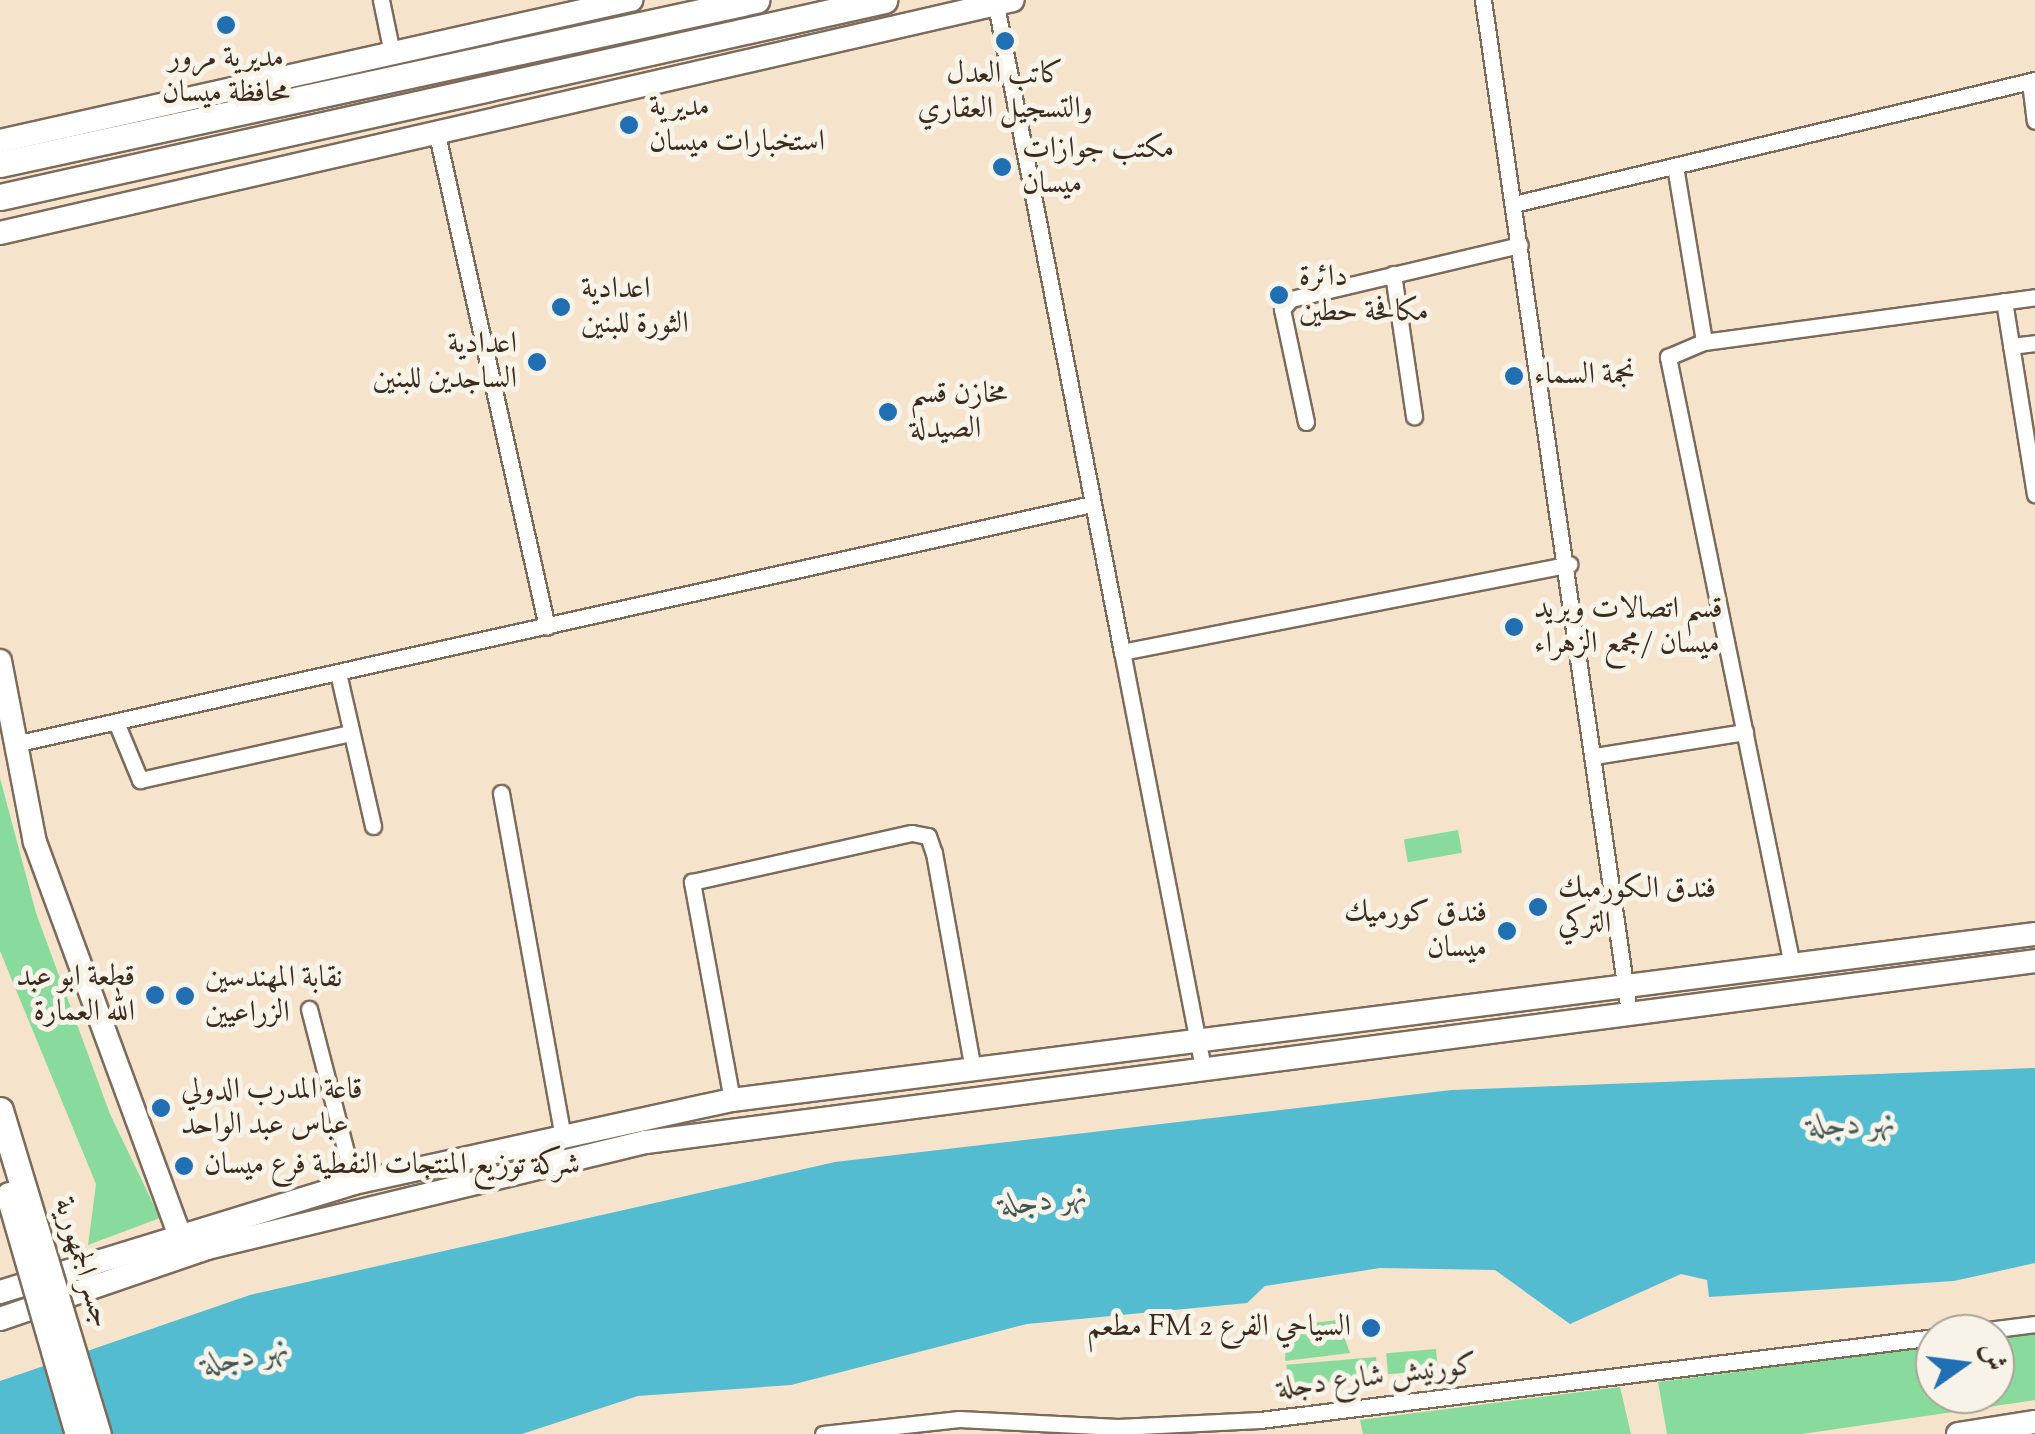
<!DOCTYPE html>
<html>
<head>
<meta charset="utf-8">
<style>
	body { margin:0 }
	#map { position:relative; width:2035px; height:1434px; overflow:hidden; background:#f5e3cc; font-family:"Sorts Mill Goudy",Amiri,serif }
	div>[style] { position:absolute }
	.green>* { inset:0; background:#88db9c; transform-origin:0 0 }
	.water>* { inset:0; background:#54bcd1 }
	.roads { filter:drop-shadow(2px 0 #7c6b5b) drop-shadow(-2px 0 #7c6b5b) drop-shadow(0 2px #7c6b5b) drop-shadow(0 -2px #7c6b5b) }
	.street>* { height:15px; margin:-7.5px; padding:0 7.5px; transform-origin:7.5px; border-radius:7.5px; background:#fff }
	.secondary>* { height:22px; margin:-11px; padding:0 11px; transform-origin:11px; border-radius:11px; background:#fff }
	.primary>* { height:25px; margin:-12.5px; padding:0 12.5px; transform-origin:12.5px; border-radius:12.5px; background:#fff }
	.bridges { filter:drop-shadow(2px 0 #7c6b5b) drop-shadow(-2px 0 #7c6b5b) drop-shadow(0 2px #7c6b5b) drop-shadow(0 -2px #7c6b5b) }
	.primary-bridge>* { height:25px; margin:-12.5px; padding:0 12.5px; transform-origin:12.5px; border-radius:12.5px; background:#fff }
	.dots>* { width:28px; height:28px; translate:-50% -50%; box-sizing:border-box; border:5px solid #f7f3e8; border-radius:50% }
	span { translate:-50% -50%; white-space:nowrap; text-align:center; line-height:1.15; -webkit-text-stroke:10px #f7f3e8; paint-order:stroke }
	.poi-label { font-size:30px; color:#3b2a1e }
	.left { translate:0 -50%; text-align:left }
	.right { translate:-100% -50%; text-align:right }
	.street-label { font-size:30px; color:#3b2a1e }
	.water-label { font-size:32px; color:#425654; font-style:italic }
	.north { position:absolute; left:1915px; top:1314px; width:100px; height:100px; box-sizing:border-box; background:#f7f3e8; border:2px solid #aca397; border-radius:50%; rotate:76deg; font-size:28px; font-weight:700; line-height:40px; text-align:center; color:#3b2a1e }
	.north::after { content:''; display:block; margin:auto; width:35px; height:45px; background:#1f6fb2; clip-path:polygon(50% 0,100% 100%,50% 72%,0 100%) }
</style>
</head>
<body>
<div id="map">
	<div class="green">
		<i style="clip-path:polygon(0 778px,36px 913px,110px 1114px,160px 1218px,88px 1245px,96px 1184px,0 951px)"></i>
		<i style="left:1458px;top:830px;width:23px;height:55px;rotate:80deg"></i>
		<i style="clip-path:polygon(1338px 1320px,1350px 1353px,1285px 1361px,1287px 1326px)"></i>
		<i style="clip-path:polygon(2035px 1333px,2035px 1400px,1802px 1434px,1667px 1434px,1658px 1382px,1935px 1346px,1935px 1394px,1995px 1394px,1995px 1339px)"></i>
		<i style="left:1436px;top:1349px;width:21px;height:50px;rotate:85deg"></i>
		<i style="left:1376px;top:1357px;width:21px;height:90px;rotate:85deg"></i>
		<i style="clip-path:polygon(1620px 1387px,1631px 1434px,1363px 1434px,1360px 1420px)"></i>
	</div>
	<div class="water">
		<i style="clip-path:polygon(2035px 1068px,2035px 1263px,1954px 1281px,1709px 1297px,1707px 1280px,1681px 1274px,1570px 1324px,1495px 1270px,1380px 1268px,1265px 1286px,1247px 1303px,1027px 1324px,791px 1385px,638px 1396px,522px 1434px,0 1434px,0 1381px,250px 1295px,835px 1162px,1452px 1090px)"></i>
	</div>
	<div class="roads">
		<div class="street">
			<i style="left:381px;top:0;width:54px;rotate:78.3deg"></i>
			<i style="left:995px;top:0;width:664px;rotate:78.98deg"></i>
			<i style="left:1483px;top:0;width:1022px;rotate:81.79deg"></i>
			<i style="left:2030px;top:82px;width:39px;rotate:83deg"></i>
			<i style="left:436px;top:130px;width:509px;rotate:77.41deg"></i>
			<i style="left:1675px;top:166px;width:178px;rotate:80.6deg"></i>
			<i style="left:1514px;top:204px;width:536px;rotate:-13.39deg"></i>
			<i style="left:1393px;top:274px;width:144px;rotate:81.6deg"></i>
			<i style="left:2004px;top:301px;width:196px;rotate:80.9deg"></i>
			<i style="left:2011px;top:346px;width:24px;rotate:-7deg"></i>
			<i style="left:1306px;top:422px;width:116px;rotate:-102deg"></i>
			<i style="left:1282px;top:309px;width:13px;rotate:-48deg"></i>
			<i style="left:1291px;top:299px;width:235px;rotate:-13.3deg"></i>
			<i style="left:338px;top:673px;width:157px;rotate:77.1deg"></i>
			<i style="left:116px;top:722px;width:63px;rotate:67.5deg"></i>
			<i style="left:140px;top:780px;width:216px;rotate:-12.6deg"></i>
			<i style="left:19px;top:743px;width:1099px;rotate:-12.56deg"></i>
			<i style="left:1595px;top:756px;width:152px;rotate:-9.1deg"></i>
			<i style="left:501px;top:793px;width:345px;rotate:79.8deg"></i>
			<i style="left:1792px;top:965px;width:621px;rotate:-101.53deg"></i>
			<i style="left:1668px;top:357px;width:39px;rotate:-23deg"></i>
			<i style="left:1704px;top:342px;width:334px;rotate:-7.7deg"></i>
			<i style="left:309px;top:1009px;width:180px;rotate:75.5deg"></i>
			<i style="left:1203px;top:1068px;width:424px;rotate:-101deg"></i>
			<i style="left:1122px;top:652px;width:456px;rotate:-11.1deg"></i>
			<i style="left:732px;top:1100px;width:222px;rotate:-100.4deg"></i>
			<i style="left:692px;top:882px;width:225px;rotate:-12.6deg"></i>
			<i style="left:912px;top:833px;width:16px;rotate:11deg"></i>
			<i style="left:928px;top:836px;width:18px;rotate:71deg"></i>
			<i style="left:934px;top:853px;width:220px;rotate:79.8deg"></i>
			<i style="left:1956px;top:1334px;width:80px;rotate:-7.2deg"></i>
			<i style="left:823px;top:1434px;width:137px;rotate:-6.3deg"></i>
			<i style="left:959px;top:1419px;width:159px;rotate:2.9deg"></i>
			<i style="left:1118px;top:1427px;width:142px;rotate:-2.8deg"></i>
			<i style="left:1260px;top:1420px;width:680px;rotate:-7.01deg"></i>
		</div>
		<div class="secondary">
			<i style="left:0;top:141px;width:647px;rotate:-12.6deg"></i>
			<i style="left:0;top:233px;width:1039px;rotate:-12.95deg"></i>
			<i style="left:0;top:661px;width:184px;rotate:79.1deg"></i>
			<i style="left:35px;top:842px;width:418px;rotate:69.8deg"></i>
			<i style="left:0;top:1292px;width:370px;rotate:-17.1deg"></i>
			<i style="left:354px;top:1183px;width:387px;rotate:-12.4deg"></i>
			<i style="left:732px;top:1100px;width:1314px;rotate:-7.26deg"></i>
			<i style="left:0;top:1319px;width:219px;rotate:-18.9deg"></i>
			<i style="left:207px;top:1248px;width:452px;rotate:-13.6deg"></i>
			<i style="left:646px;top:1142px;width:1401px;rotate:-7.42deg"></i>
			<i style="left:1958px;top:1434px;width:78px;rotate:-8.9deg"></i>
		</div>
		<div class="primary">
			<i style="left:0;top:164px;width:774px;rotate:-12.24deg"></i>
			<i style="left:0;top:197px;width:906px;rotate:-12.56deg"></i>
		</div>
	</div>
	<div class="bridges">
		<div class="primary-bridge">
			<i style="left:0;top:1110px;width:338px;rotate:73.2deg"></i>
			<i style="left:9px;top:1195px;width:249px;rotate:73.9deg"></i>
		</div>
	</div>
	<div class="dots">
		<i style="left:226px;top:25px;background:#1f6fb2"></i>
		<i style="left:1005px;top:41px;background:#1f6fb2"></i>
		<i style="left:629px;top:125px;background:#1f6fb2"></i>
		<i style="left:1002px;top:167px;background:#1f6fb2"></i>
		<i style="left:1279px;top:295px;background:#1f6fb2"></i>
		<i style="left:561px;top:307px;background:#1f6fb2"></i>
		<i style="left:537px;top:362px;background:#1f6fb2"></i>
		<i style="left:1514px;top:376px;background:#1f6fb2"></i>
		<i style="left:888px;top:412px;background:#1f6fb2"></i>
		<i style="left:1514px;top:627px;background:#1f6fb2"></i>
		<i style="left:1538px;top:907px;background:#1f6fb2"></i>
		<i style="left:1507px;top:931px;background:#1f6fb2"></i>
		<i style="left:155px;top:995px;background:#1f6fb2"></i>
		<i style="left:185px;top:996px;background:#1f6fb2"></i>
		<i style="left:161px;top:1108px;background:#1f6fb2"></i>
		<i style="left:184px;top:1166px;background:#1f6fb2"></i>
		<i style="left:1371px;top:1328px;background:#1f6fb2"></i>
	</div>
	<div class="poi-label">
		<span style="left:226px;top:76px">مديرية مرور<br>محافظة ميسان</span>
		<span style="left:1005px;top:92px">كاتب العدل<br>والتسجيل العقاري</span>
		<span class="left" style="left:649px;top:125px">مديرية<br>استخبارات ميسان</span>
		<span class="left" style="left:1022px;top:167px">مكتب جوازات<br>ميسان</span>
		<span class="left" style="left:1299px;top:295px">دائرة<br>مكافحة حطين</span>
		<span class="left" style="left:581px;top:307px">اعدادية<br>الثورة للبنين</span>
		<span class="right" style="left:517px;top:362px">اعدادية<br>الساجدين للبنين</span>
		<span class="left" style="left:1534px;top:376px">نجمة السماء</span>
		<span class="left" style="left:910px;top:412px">مخازن قسم<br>الصيدلة</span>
		<span class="left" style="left:1534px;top:627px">قسم اتصالات وبريد<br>ميسان /مجمع الزهراء</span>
		<span class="left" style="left:1558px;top:907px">فندق الكورميك<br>التركي</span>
		<span class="right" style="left:1487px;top:931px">فندق كورميك<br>ميسان</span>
		<span class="right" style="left:135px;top:995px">قطعة ابو عبد<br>الله العمارة</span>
		<span class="left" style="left:205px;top:996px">نقابة المهندسين<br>الزراعيين</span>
		<span class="left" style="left:181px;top:1108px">قاعة المدرب الدولي<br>عباس عبد الواحد</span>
		<span class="left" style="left:204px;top:1166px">شركة توزيع المنتجات النفطية فرع ميسان</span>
		<span class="right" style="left:1351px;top:1328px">مطعم FM السياحي الفرع 2</span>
	</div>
	<div class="street-label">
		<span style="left:81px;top:1263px;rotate:73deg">جسر الجمهورية</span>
		<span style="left:1377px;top:1378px;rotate:-7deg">كورنيش شارع دجلة</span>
	</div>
	<div class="water-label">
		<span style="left:1852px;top:1126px;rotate:-3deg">نهر دجلة</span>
		<span style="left:1044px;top:1202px;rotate:-8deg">نهر دجلة</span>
		<span style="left:246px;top:1358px;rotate:-13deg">نهر دجلة</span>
	</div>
	<div class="north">ش</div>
</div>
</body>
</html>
